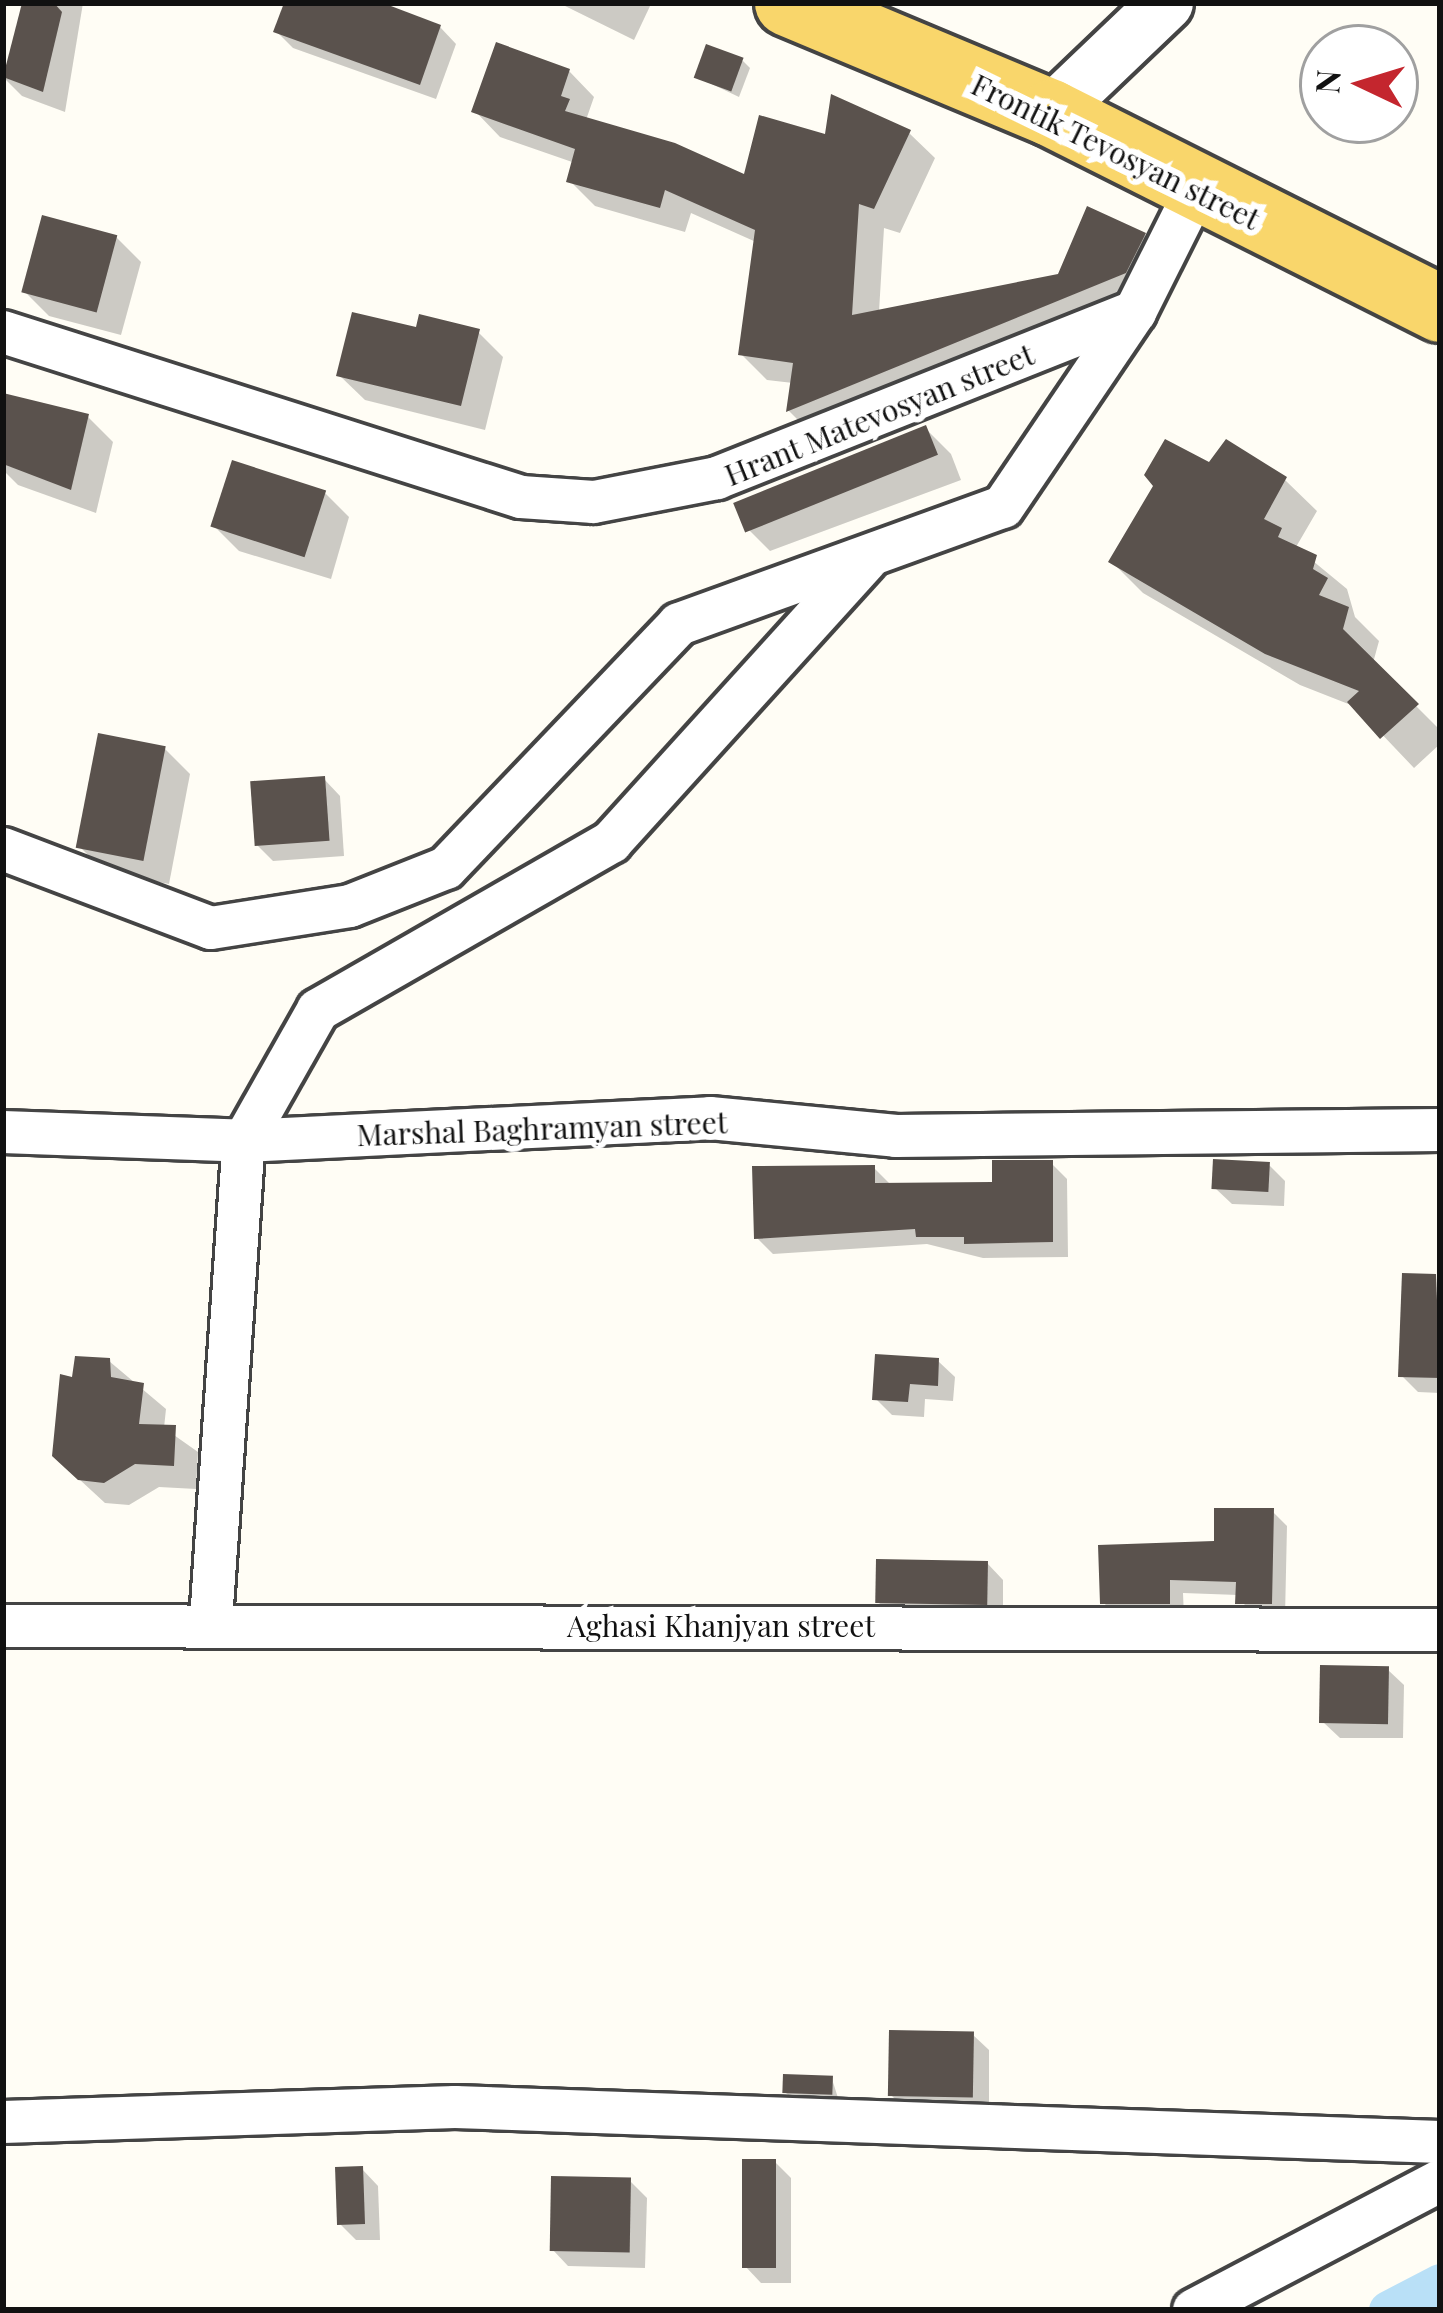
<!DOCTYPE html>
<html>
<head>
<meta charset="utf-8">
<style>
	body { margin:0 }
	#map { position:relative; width:1443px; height:2313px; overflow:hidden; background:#fffdf5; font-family:"Playfair Display",serif }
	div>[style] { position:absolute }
	.shadow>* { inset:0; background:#0003 }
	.canal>* { height:39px; margin:-19.5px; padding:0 19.5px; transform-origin:19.5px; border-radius:19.5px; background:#b9e0f7 }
	.building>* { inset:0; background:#5a524d; transform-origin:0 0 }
	.roads { filter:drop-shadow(3px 0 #444) drop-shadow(-3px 0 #444) drop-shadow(0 3px #444) drop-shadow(0 -3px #444) }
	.minor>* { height:42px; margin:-21px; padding:0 21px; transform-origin:21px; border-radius:21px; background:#fff }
	.tertiary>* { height:54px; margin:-27px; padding:0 27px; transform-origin:27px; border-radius:27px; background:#fff }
	.primary>* { height:66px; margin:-33px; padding:0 33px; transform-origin:33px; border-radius:33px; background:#f9d66b }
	span { translate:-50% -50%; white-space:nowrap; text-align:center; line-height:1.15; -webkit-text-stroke:12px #fff; paint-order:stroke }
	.street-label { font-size:30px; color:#111 }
	.frame { position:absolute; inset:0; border:6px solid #111; pointer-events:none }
	.north { position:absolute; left:1299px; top:24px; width:120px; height:120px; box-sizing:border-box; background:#fff; border:3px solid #a0a0a0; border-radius:50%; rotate:274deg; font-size:33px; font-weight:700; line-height:48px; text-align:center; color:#111 }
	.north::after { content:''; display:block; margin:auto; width:42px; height:54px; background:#c4262e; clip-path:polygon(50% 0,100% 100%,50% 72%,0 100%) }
</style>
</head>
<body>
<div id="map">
	<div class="shadow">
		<i style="clip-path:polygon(26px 3px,83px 3px,65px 112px,22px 96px,3px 77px)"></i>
		<i style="clip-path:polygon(287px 3px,379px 3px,440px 27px,456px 44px,436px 99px,293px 48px,277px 32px)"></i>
		<i style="clip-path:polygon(559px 3px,650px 3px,651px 4px,634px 40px)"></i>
		<i style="clip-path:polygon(743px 61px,750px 68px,739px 97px,697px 77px)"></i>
		<i style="clip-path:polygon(569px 71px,594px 97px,586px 120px,746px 178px,828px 137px,909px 133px,935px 158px,900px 233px,884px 228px,879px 312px,1060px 277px,1144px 235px,1170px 261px,1151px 298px,814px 436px,789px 411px,793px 383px,767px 380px,741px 354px,756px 242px,691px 213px,685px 232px,595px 206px,570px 181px,575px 163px,500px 137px,475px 111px)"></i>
		<i style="clip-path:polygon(116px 237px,141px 262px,121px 335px,49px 316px,24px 291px)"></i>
		<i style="clip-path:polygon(418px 331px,478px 332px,503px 357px,485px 430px,365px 400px,339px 375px)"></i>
		<i style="clip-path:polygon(88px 417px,113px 442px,96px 513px,18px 485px,3px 470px,3px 418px)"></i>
		<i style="clip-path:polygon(926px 429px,951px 454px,961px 480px,770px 551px,745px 526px)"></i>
		<i style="clip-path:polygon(1209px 466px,1285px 480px,1317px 511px,1296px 547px,1347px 589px,1355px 617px,1379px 641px,1373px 663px,1440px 730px,1440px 744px,1414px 768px,1356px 707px,1300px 685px,1143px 593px,1112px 562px)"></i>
		<i style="clip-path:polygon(324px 492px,349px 517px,331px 579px,239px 551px,214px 526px)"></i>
		<i style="clip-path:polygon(165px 749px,190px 774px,169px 884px,105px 872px,80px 847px)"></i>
		<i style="clip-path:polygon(324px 779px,340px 796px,344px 856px,273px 861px,256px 844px)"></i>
		<i style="clip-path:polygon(1051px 1163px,1067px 1179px,1068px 1257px,983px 1258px,927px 1244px,773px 1254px,757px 1238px,874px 1168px,890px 1184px,995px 1185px)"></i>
		<i style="clip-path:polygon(1269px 1165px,1285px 1181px,1284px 1206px,1232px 1204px,1215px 1188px)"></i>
		<i style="clip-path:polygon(1435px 1277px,1440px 1393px,1418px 1392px,1401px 1375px)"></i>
		<i style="clip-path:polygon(109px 1361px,166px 1409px,164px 1428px,198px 1452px,196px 1489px,159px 1487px,129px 1505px,105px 1503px,79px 1479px)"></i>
		<i style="clip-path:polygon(938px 1361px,955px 1377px,953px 1401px,925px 1399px,924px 1417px,892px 1415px,875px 1398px)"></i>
		<i style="clip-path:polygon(1272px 1511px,1287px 1526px,1285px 1617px,1253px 1617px,1238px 1595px,1183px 1593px,1184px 1617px,1117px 1617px,1103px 1602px)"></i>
		<i style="clip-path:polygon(987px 1563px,1003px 1580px,1003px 1619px,895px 1618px,878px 1602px)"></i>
		<i style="clip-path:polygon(1387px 1669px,1404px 1685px,1403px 1738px,1340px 1738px,1323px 1722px)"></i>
		<i style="clip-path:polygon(972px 2034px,989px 2050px,989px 2112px,908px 2112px,891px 2095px)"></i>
		<i style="clip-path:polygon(832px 2079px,839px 2101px,792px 2099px,785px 2092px)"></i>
		<i style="clip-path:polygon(775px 2162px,791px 2178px,791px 2283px,761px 2283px,745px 2266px)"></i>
		<i style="clip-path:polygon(362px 2169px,378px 2186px,380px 2240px,356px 2240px,340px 2224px)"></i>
		<i style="clip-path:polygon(630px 2181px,647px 2198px,645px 2268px,568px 2266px,552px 2249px)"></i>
	</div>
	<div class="canal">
		<i style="left:1388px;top:2310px;width:59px;rotate:-27.4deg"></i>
	</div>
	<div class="building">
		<i style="clip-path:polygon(22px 3px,54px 3px,62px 12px,43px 92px,3px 77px)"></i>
		<i style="clip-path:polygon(284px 3px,383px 3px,441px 25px,420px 85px,273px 32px)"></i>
		<i style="clip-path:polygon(496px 42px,570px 69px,561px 96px,570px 99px,565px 111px,675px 143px,744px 174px,759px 115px,825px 134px,831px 94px,911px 130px,874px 209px,859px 204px,852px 315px,1058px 274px,1087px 206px,1146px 233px,1126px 273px,786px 412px,793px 363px,738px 355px,755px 230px,665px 190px,660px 208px,566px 182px,575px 149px,471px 112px)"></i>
		<i style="left:706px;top:44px;width:40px;height:36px;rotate:20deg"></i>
		<i style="left:42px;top:215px;width:78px;height:80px;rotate:15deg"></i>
		<i style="clip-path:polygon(352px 312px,416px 327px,419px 314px,480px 329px,461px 406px,336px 376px)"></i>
		<i style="clip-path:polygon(3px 393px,89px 414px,71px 490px,3px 464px)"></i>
		<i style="left:926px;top:425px;width:32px;height:208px;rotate:68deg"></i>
		<i style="clip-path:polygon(1165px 439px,1209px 462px,1226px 439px,1287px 477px,1264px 519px,1282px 528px,1278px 537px,1317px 555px,1313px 569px,1328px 578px,1319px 595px,1349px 607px,1343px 629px,1419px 704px,1380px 739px,1347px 702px,1359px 691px,1265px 654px,1108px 562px,1153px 486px,1144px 475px)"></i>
		<i style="left:232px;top:460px;width:99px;height:70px;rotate:18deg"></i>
		<i style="left:98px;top:733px;width:69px;height:117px;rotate:11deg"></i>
		<i style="left:325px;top:776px;width:65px;height:75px;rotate:86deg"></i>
		<i style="left:1213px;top:1159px;width:57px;height:30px;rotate:3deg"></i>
		<i style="clip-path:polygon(992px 1160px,1053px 1160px,1053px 1242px,964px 1244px,964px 1237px,916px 1237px,915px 1229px,754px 1239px,752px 1166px,875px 1165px,875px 1183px,992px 1182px)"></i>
		<i style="clip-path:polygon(1402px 1273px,1436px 1274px,1440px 1378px,1398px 1377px)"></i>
		<i style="clip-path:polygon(875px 1354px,939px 1358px,938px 1386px,910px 1384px,908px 1402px,872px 1400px)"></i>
		<i style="clip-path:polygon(75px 1356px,110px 1358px,111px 1377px,144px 1383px,139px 1424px,176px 1425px,174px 1466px,135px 1464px,104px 1483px,78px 1480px,52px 1456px,60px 1374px,72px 1377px)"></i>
		<i style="clip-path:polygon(1214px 1508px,1274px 1508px,1272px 1604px,1235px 1604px,1236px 1582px,1170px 1580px,1170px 1604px,1100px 1604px,1098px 1545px,1214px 1541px)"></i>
		<i style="left:876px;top:1559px;width:112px;height:44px;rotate:1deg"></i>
		<i style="left:1320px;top:1665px;width:69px;height:58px;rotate:1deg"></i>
		<i style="left:889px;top:2030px;width:85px;height:66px;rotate:1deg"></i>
		<i style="left:783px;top:2074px;width:50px;height:19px;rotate:2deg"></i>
		<i style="left:742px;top:2159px;width:34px;height:109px"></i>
		<i style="left:363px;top:2166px;width:58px;height:28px;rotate:88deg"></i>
		<i style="left:551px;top:2176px;width:80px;height:75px;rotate:1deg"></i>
	</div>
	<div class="roads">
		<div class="minor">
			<i style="left:3px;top:332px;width:544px;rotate:17.67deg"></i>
			<i style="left:521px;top:497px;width:73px;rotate:3.9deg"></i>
			<i style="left:594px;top:502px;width:125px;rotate:-11deg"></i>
			<i style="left:717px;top:478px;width:450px;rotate:-21.7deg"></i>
			<i style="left:1135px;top:312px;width:136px;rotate:-63.4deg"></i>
			<i style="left:3px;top:849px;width:222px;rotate:20.8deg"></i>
			<i style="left:211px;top:928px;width:141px;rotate:-9deg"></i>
			<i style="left:350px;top:906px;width:103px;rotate:-21.6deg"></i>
			<i style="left:446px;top:868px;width:337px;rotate:-46.3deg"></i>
			<i style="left:679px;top:624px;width:344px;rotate:-19.9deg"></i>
			<i style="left:1003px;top:507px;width:235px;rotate:-55.9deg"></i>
			<i style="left:3px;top:1132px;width:241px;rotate:2.1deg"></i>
			<i style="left:244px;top:1141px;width:467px;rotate:-2.8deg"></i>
			<i style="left:710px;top:1118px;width:187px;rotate:5.5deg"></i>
			<i style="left:896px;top:1136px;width:544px;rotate:-0.63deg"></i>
			<i style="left:211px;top:1621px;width:481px;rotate:-86.1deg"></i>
			<i style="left:244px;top:1141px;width:150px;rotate:-60.5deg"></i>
			<i style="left:318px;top:1010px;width:338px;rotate:-29.8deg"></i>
			<i style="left:611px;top:842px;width:379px;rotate:-47.8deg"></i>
			<i style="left:3px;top:1626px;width:1437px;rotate:0.16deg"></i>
			<i style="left:3px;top:2122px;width:452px;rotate:-1.9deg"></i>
			<i style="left:455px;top:2107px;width:986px;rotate:2.04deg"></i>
			<i style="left:1194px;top:2310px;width:278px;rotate:-27.7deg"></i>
		</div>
		<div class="tertiary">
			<i style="left:1051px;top:113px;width:159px;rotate:-43.7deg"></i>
		</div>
		<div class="primary">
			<i style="left:788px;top:3px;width:285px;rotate:22.7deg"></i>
			<i style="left:1051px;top:113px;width:436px;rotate:26.7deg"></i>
		</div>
	</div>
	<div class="street-label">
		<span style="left:1116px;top:151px;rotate:26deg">Frontik Tevosyan street</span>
		<span style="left:879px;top:414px;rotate:-22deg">Hrant Matevosyan street</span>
		<span style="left:542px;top:1128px;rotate:-2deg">Marshal Baghramyan street</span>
		<span style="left:721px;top:1625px">Aghasi Khanjyan street</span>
	</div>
	<div class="frame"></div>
	<div class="north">N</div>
</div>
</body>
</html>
